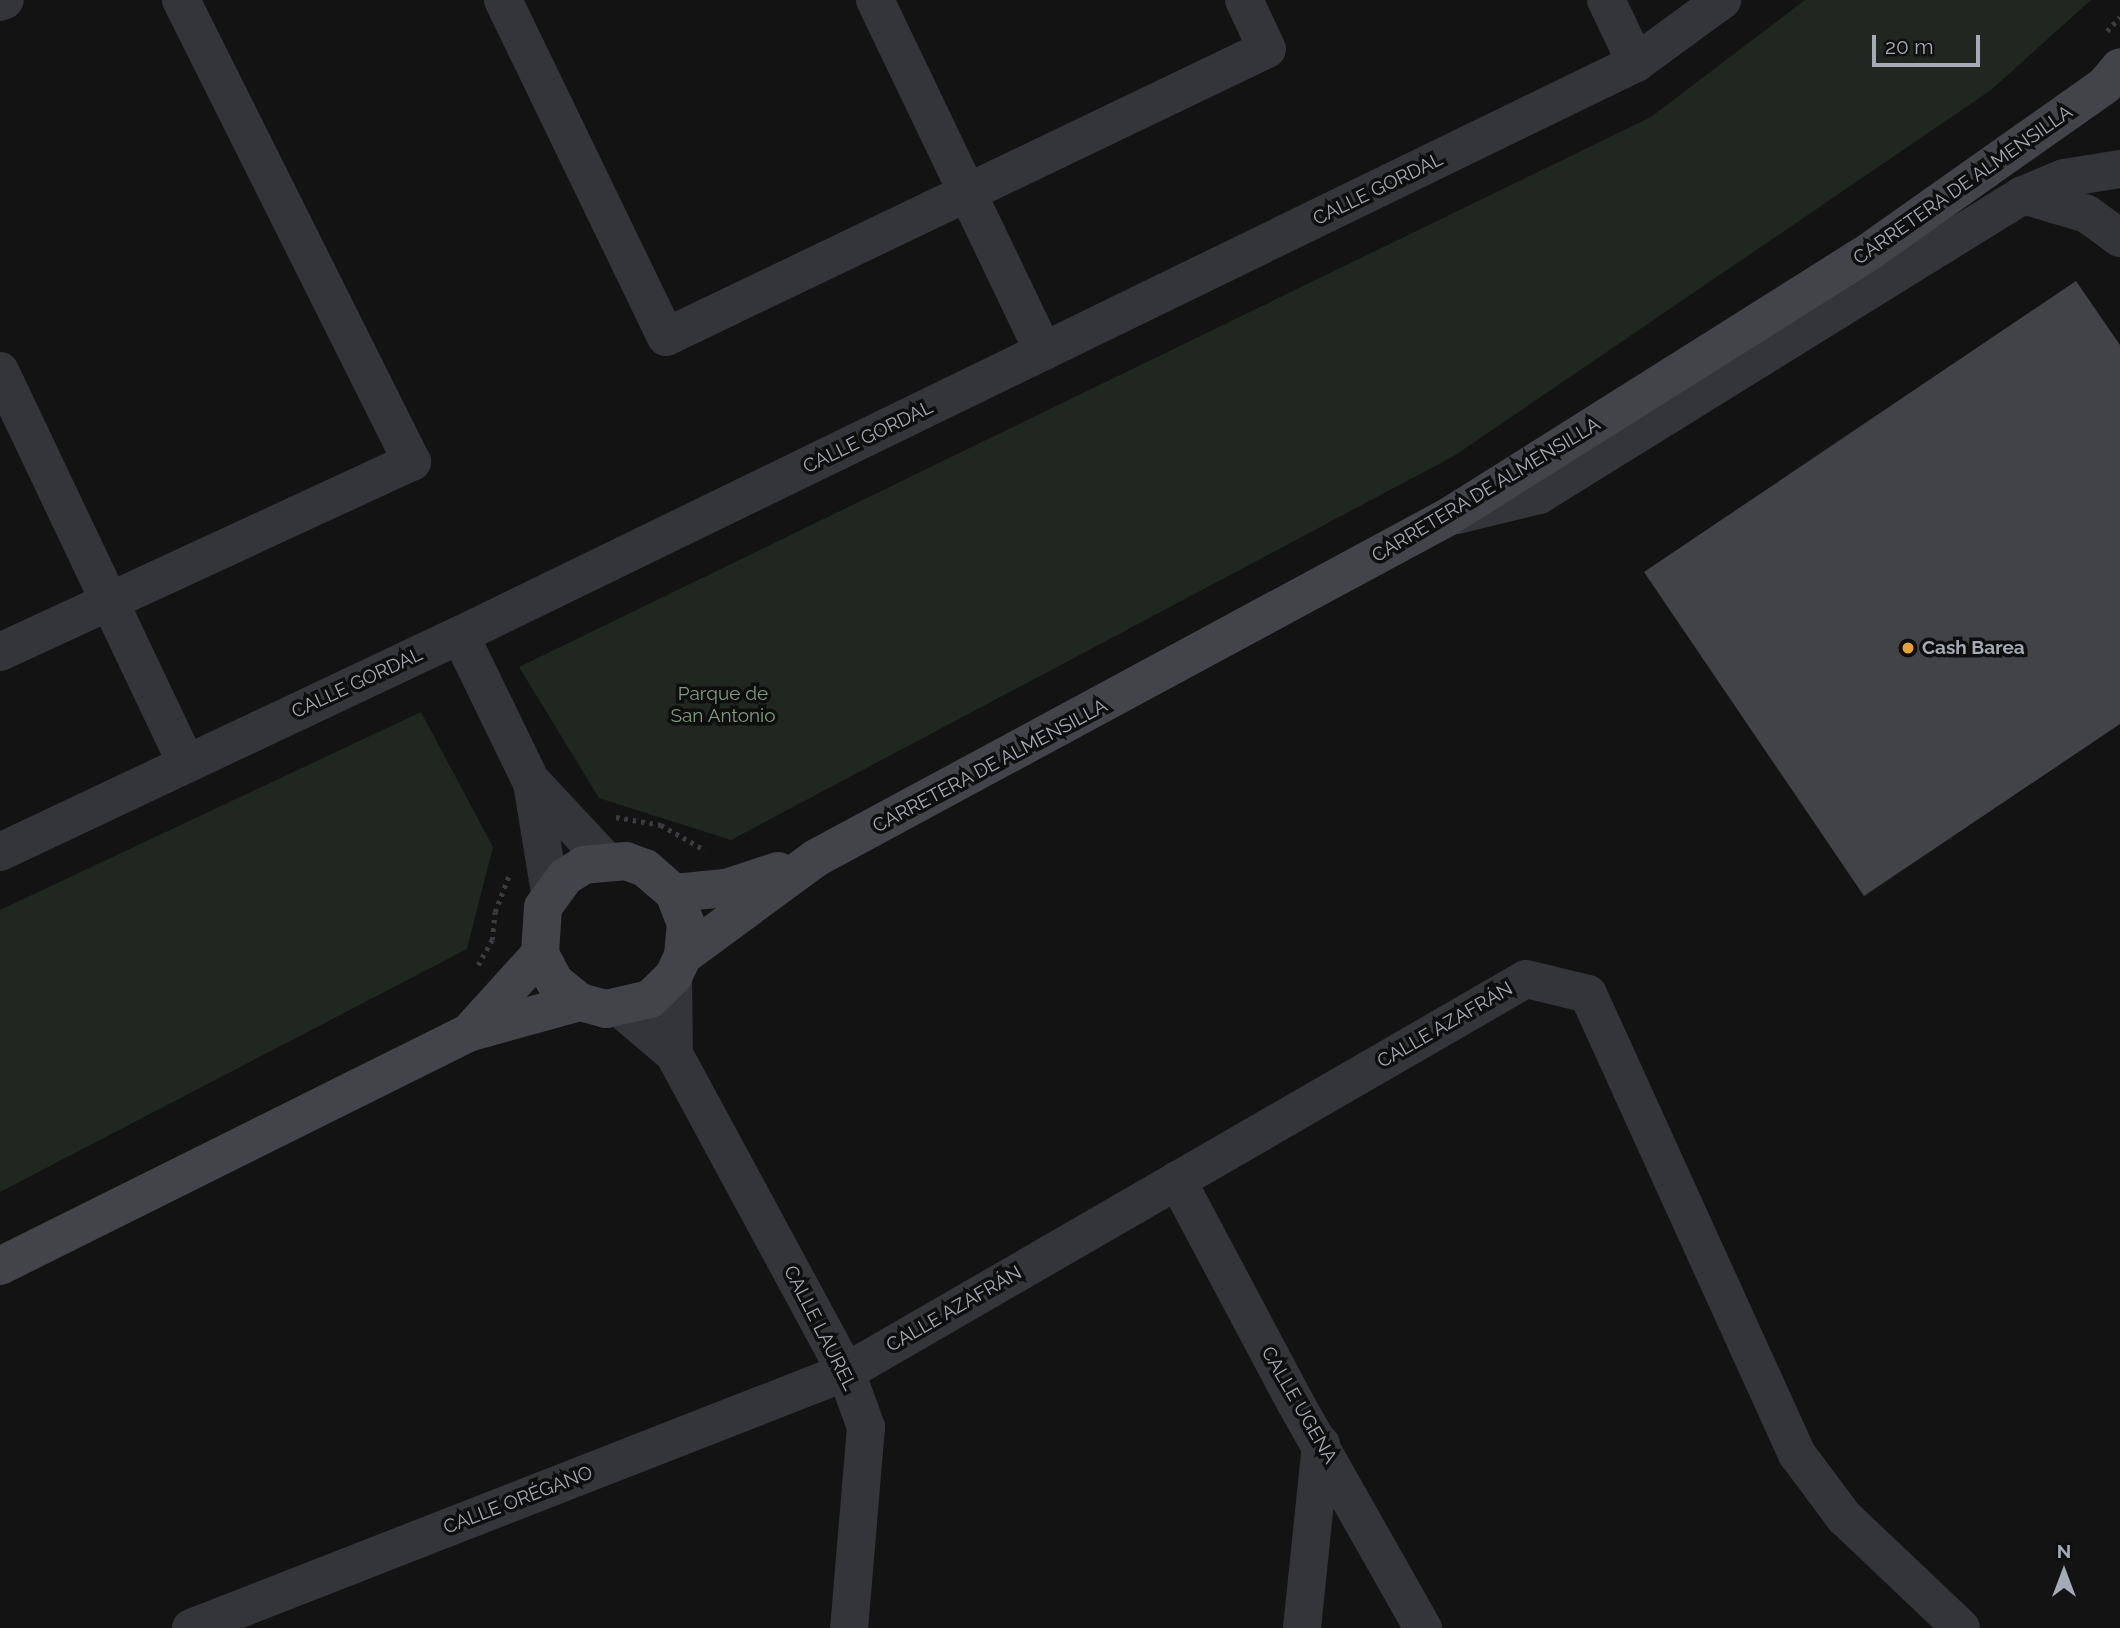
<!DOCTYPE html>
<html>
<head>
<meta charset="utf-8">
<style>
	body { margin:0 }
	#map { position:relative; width:2120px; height:1628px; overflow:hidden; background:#131314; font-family:Raleway,sans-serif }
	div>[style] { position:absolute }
	.green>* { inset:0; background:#1f2720 }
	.building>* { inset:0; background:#424347 }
	.path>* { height:4.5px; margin-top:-2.25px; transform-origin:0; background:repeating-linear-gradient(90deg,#3a3c40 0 3.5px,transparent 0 8.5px) }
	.minor>* { height:38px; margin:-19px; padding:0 19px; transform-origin:19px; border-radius:19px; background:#343539 }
	.secondary>* { height:38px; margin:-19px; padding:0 19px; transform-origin:19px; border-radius:19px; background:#424449 }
	.dots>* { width:19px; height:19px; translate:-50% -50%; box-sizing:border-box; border:4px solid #0e0e0f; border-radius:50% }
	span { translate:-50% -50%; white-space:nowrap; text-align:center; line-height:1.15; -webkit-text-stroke:7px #0e0e0f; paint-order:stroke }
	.street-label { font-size:19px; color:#a5abb4 }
	.poi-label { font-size:19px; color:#a5abb4; font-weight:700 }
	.left { translate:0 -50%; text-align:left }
	.park-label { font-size:19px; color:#7e9e7e }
	.north { position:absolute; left:2029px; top:1537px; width:70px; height:70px; -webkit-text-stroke:5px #0e0e0f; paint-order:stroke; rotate:0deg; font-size:19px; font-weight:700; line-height:28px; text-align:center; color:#a5abb4 }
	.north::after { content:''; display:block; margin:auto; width:24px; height:32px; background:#a5abb4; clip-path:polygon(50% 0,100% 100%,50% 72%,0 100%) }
	.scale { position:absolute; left:1872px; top:35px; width:108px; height:32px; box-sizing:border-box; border:4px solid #a5abb4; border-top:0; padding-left:9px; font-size:21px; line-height:24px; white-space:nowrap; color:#a5abb4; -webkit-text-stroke:5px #0e0e0f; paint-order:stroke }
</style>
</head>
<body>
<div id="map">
	<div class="green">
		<i style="clip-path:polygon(1805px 0,2091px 0,1991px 90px,1454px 456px,731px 840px,599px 798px,519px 667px,1651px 117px)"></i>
		<i style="clip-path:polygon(421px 712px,493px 847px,467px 949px,0 1192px,0 910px)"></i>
	</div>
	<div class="building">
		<i style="clip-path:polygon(2076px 281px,2120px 345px,2120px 724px,1864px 896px,1644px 572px)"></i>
	</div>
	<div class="path">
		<i style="left:2107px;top:31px;width:19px;rotate:-47deg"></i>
		<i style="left:616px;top:817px;width:46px;rotate:10.1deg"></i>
		<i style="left:661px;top:825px;width:51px;rotate:29.6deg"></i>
		<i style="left:478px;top:965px;width:29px;rotate:-61deg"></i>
		<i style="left:492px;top:940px;width:28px;rotate:-84deg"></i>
		<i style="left:495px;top:912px;width:40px;rotate:-69deg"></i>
	</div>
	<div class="minor">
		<i style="left:503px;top:0;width:374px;rotate:64.2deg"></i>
		<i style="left:666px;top:337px;width:666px;rotate:-25.6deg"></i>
		<i style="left:1267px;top:49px;width:54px;rotate:-115.1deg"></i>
		<i style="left:875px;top:0;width:390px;rotate:64.4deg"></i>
		<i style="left:1606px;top:0;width:70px;rotate:64.5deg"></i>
		<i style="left:0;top:2px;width:5px;rotate:-22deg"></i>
		<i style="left:2023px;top:195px;width:44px;rotate:-22.5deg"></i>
		<i style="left:2064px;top:178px;width:57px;rotate:-9.1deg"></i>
		<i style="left:0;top:371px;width:434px;rotate:64.6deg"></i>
		<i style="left:1457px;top:515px;width:84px;rotate:-13.7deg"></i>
		<i style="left:1539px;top:495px;width:569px;rotate:-31.79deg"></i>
		<i style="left:2023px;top:195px;width:67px;rotate:16.5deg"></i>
		<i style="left:2087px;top:214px;width:41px;rotate:36deg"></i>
		<i style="left:460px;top:635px;width:165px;rotate:64.1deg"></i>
		<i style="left:532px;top:783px;width:111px;rotate:80.7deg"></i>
		<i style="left:0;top:652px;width:454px;rotate:-24.8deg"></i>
		<i style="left:412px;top:462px;width:517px;rotate:-116.57deg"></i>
		<i style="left:534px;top:784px;width:105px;rotate:46.9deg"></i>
		<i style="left:0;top:852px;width:509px;rotate:-25.26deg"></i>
		<i style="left:460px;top:635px;width:1308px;rotate:-25.94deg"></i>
		<i style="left:1636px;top:63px;width:107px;rotate:-36.2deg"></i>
		<i style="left:673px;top:977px;width:77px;rotate:89.3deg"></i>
		<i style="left:620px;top:1008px;width:71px;rotate:40.4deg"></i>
		<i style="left:674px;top:1054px;width:362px;rotate:61.6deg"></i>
		<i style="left:846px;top:1372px;width:59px;rotate:70deg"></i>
		<i style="left:866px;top:1427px;width:202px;rotate:94.8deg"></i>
		<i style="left:1177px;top:1180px;width:251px;rotate:62deg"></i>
		<i style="left:1295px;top:1402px;width:260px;rotate:60.5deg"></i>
		<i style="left:191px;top:1628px;width:703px;rotate:-21.35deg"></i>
		<i style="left:846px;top:1372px;width:785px;rotate:-30.03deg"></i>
		<i style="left:1526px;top:979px;width:64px;rotate:13.6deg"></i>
		<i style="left:1588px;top:994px;width:505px;rotate:65.57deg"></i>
		<i style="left:1797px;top:1454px;width:79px;rotate:53.3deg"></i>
		<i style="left:1844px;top:1517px;width:161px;rotate:43.5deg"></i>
		<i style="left:1302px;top:1628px;width:185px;rotate:-84.1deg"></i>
	</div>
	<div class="secondary">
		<i style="left:674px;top:893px;width:52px;rotate:-5.5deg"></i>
		<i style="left:726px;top:888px;width:55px;rotate:-18.1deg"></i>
		<i style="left:683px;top:956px;width:165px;rotate:-36.4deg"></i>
		<i style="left:816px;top:858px;width:718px;rotate:-28.35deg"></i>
		<i style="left:1448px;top:517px;width:490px;rotate:-32.2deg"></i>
		<i style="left:1863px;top:256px;width:296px;rotate:-35.2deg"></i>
		<i style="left:2105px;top:85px;width:23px;rotate:-50deg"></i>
		<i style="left:472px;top:1029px;width:101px;rotate:-47.8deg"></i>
		<i style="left:0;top:1266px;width:523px;rotate:-26.47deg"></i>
		<i style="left:468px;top:1033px;width:116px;rotate:-15.5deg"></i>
		<i style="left:580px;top:1002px;width:27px;rotate:15deg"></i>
		<i style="left:606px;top:1009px;width:45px;rotate:-12.8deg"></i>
		<i style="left:650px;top:999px;width:32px;rotate:-44deg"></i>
		<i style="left:673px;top:977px;width:23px;rotate:-65deg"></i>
		<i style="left:683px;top:956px;width:32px;rotate:-85deg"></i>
		<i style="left:686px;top:924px;width:33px;rotate:-111deg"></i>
		<i style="left:674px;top:893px;width:38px;rotate:-139deg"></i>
		<i style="left:645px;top:868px;width:20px;rotate:-160deg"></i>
		<i style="left:626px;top:861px;width:42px;rotate:174.6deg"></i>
		<i style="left:584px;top:865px;width:22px;rotate:148deg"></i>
		<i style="left:565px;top:877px;width:37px;rotate:126deg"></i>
		<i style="left:543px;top:907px;width:47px;rotate:93.7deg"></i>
		<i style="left:540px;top:954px;width:32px;rotate:62deg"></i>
		<i style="left:555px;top:982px;width:32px;rotate:39deg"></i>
	</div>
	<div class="dots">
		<i style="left:1908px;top:648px;background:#e4a23b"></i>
	</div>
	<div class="street-label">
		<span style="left:1963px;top:185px;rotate:-35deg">CARRETERA DE ALMENSILLA</span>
		<span style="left:1378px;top:189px;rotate:-26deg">CALLE GORDAL</span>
		<span style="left:868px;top:437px;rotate:-26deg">CALLE GORDAL</span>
		<span style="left:1486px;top:490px;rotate:-31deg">CARRETERA DE ALMENSILLA</span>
		<span style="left:357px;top:683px;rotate:-25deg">CALLE GORDAL</span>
		<span style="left:990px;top:766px;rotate:-28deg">CARRETERA DE ALMENSILLA</span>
		<span style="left:1445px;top:1025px;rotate:-30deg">CALLE AZAFRÁN</span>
		<span style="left:954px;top:1309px;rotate:-30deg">CALLE AZAFRÁN</span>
		<span style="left:820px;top:1328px;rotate:63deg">CALLE LAUREL</span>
		<span style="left:1299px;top:1405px;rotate:60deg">CALLE UGENA</span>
		<span style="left:518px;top:1500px;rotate:-21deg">CALLE ORÉGANO</span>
	</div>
	<div class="poi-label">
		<span class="left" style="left:1922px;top:648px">Cash Barea</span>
	</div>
	<div class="park-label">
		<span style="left:723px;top:705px">Parque de<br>San Antonio</span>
	</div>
	<div class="north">N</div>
	<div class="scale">20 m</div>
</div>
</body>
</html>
